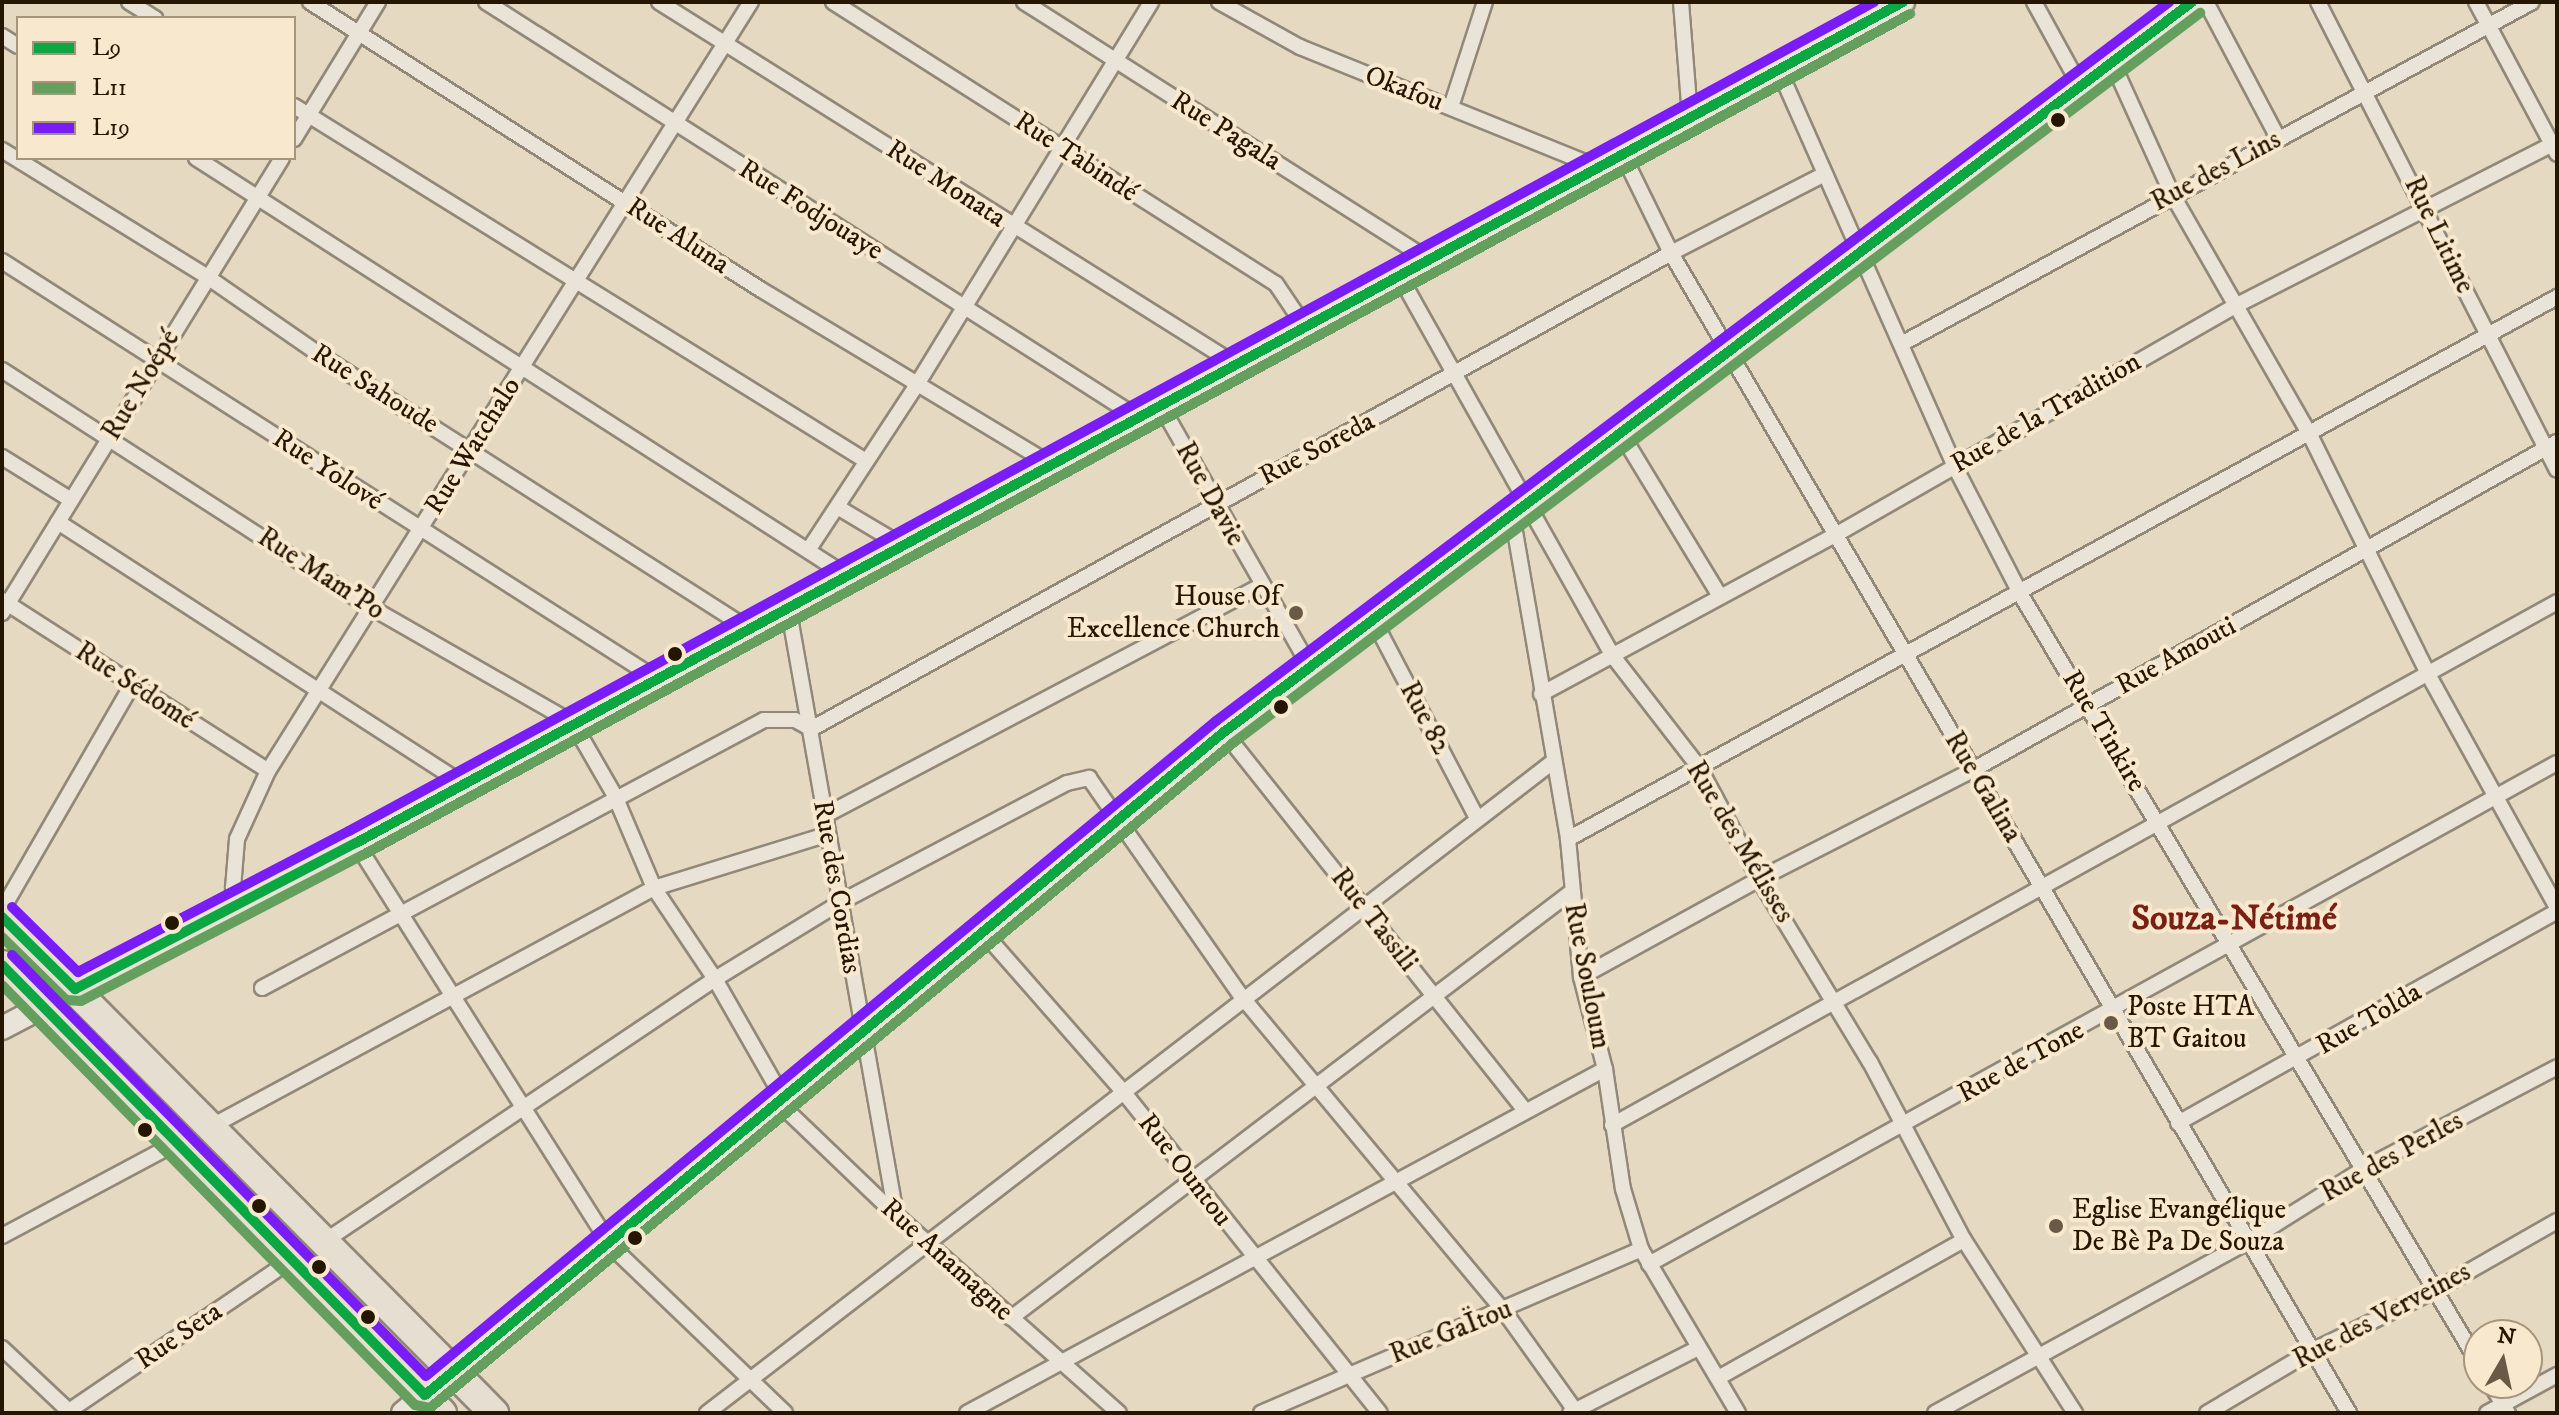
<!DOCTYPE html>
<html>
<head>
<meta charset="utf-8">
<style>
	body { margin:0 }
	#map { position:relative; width:2559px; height:1415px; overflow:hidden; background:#e6d9c2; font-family:"IM FELL DW Pica",serif }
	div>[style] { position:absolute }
	.roads { filter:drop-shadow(2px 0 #918878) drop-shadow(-2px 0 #918878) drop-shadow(0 2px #918878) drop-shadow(0 -2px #918878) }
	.street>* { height:14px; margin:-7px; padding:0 7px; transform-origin:7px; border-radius:7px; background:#e9e3d8 }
	.secondary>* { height:22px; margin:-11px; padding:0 11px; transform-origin:11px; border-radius:11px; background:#e9e3d8 }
	.highway>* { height:28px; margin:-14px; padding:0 14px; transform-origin:14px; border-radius:14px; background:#e6ded1 }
	.bus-1>* { height:10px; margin:-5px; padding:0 5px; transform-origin:5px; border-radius:5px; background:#0aa742 }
	.bus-2>* { height:10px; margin:-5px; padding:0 5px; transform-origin:5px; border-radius:5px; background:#659f5e }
	.bus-3>* { height:10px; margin:-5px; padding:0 5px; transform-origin:5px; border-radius:5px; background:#791cf8 }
	.dots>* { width:22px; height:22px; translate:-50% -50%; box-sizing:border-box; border:4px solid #f8e9ce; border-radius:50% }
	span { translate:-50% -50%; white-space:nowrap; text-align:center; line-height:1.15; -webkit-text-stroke:8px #f8e9ce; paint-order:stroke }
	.street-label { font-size:28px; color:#251602 }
	.poi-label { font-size:28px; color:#251602 }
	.right { translate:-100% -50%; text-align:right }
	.left { translate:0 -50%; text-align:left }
	.district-label { font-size:36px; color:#7a1f14; font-weight:700 }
	.frame { position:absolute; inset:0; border:4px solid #251602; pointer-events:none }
	.legend { position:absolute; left:16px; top:16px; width:280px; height:144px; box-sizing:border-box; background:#f8e9ce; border:2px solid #a4957c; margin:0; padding:10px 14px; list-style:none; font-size:24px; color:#251602 }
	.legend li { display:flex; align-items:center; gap:16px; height:40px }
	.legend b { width:40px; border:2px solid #a4957c }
	.north { position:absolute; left:2463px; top:1319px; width:80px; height:80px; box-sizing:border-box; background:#f8e9ce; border:2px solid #a4957c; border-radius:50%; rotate:9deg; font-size:22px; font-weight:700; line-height:32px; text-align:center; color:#251602 }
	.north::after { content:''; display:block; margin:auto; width:28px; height:36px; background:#695a45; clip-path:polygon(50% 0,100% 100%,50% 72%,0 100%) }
</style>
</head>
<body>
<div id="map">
	<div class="roads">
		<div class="street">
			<i style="left:129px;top:2px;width:31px;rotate:32deg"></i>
			<i style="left:310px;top:2px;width:534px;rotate:32.53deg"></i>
			<i style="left:760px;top:289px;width:339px;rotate:31.1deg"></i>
			<i style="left:486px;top:2px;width:772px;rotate:32.52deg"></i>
			<i style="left:659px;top:2px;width:680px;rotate:32.15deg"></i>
			<i style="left:833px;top:2px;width:525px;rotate:32.48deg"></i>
			<i style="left:1276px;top:284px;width:52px;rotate:56deg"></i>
			<i style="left:1024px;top:2px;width:479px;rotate:32.5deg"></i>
			<i style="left:1219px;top:2px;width:93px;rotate:29.1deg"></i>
			<i style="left:1300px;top:47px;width:317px;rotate:22deg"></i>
			<i style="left:1681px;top:2px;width:115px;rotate:85.5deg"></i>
			<i style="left:2034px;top:2px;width:94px;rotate:61.2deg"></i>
			<i style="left:2206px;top:2px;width:154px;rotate:62.1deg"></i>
			<i style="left:2318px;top:2px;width:525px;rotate:62.95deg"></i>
			<i style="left:2476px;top:2px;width:172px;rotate:61.9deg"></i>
			<i style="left:2px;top:36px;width:19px;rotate:32deg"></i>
			<i style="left:2113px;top:64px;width:143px;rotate:65.6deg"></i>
			<i style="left:2172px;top:194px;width:275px;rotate:60.2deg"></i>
			<i style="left:2309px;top:433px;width:269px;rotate:63.7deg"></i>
			<i style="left:2428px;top:674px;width:267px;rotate:61.1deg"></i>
			<i style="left:1780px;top:72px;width:430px;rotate:66.1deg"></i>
			<i style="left:1954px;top:465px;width:146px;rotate:62.7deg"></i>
			<i style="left:2021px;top:595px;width:895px;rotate:59.22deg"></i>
			<i style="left:294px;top:106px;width:673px;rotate:31.82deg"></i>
			<i style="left:1451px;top:107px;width:110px;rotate:-72.1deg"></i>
			<i style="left:294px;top:139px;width:161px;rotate:-58.5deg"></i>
			<i style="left:2px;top:150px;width:240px;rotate:31.7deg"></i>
			<i style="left:206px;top:276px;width:139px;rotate:34.7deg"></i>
			<i style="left:320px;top:355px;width:507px;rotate:32.59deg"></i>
			<i style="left:1624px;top:157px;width:107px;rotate:63.9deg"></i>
			<i style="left:1671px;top:253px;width:1344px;rotate:59.69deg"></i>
			<i style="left:196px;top:158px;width:770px;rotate:32.7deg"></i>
			<i style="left:2px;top:261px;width:775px;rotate:32.56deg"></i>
			<i style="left:1399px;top:275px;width:436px;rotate:60.7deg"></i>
			<i style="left:1612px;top:655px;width:142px;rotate:52.2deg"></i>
			<i style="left:1699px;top:767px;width:127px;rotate:61.8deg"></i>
			<i style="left:1759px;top:879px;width:214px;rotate:58.8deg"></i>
			<i style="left:1870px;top:1062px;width:201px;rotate:62.2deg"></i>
			<i style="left:1964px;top:1240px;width:206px;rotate:57.3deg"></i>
			<i style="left:1903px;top:343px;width:715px;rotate:-28.46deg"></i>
			<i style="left:2px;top:370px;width:440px;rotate:32.8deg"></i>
			<i style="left:372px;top:608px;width:232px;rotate:29.8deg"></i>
			<i style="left:573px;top:723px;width:84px;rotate:60.1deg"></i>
			<i style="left:615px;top:796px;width:100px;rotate:67deg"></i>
			<i style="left:654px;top:888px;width:110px;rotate:56.2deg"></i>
			<i style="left:715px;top:979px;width:137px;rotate:60.3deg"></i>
			<i style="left:1160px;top:404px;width:303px;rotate:60.3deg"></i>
			<i style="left:1619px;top:430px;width:194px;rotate:58.7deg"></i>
			<i style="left:2px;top:457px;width:81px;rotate:31.9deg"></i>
			<i style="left:839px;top:508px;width:72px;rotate:30.8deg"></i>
			<i style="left:1512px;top:514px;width:330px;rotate:80.2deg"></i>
			<i style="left:1568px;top:839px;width:139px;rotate:84.6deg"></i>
			<i style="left:1581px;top:977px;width:95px;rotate:75.4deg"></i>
			<i style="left:1605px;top:1069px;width:121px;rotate:81.5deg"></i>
			<i style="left:1623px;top:1189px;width:63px;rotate:73.3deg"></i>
			<i style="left:1641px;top:1249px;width:191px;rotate:59.4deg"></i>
			<i style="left:58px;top:522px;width:480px;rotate:32.9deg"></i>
			<i style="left:809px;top:549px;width:195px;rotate:-56.7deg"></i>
			<i style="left:916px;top:386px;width:450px;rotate:-58.5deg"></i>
			<i style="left:2px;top:600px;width:316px;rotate:32.7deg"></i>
			<i style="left:788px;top:606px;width:619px;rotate:79.94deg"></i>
			<i style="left:2px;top:613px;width:534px;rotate:-58.39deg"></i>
			<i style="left:1373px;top:619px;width:225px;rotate:62.4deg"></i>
			<i style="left:1541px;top:694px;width:336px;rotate:-28.4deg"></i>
			<i style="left:1837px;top:534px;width:456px;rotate:-29.8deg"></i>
			<i style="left:2233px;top:307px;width:364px;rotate:-27deg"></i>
			<i style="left:1224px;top:732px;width:480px;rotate:51.5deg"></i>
			<i style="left:824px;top:816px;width:495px;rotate:-27.8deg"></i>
			<i style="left:1568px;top:839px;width:1128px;rotate:-28.72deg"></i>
			<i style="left:356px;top:843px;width:477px;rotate:57.7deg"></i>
			<i style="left:611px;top:1246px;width:241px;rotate:43.8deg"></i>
			<i style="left:237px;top:903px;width:16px;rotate:-105deg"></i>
			<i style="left:233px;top:888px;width:49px;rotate:-85.3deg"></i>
			<i style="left:237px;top:839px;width:75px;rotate:-65.5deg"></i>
			<i style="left:268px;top:771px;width:908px;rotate:-57.87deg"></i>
			<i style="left:2px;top:910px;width:260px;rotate:-60deg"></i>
			<i style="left:983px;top:932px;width:210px;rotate:48.7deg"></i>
			<i style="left:1122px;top:1090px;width:413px;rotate:51.4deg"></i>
			<i style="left:1581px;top:977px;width:203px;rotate:-28.8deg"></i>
			<i style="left:1759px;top:879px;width:238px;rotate:-27deg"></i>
			<i style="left:1971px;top:771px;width:672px;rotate:-29.31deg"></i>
			<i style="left:262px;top:988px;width:569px;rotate:-28.1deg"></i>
			<i style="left:764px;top:720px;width:31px"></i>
			<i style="left:795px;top:720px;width:18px;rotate:29deg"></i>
			<i style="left:811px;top:729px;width:983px;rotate:-28.96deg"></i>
			<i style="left:1671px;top:253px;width:173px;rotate:-27.2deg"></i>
			<i style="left:778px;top:1102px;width:163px;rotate:43.8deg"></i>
			<i style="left:896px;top:1215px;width:298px;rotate:41.6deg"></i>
			<i style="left:2178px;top:1123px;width:434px;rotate:-29.2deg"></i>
			<i style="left:1612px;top:1125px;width:1080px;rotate:-28.96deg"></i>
			<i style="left:212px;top:1126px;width:502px;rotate:-28.3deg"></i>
			<i style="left:654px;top:888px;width:179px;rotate:-17.2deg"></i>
			<i style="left:2px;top:1236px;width:200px;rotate:-28.1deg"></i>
			<i style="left:325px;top:1241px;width:470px;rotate:-33.9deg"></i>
			<i style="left:715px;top:979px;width:148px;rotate:-31.4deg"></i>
			<i style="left:841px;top:902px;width:255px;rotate:-27.8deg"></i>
			<i style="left:1067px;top:783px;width:23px;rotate:-13deg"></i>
			<i style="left:1089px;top:778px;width:267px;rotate:55.1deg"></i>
			<i style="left:1242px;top:997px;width:409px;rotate:50.2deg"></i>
			<i style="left:1504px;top:1311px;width:125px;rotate:54.4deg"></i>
			<i style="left:1649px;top:1264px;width:1037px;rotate:-28.89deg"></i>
			<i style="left:1011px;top:1318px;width:704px;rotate:-37.26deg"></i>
			<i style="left:2px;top:1348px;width:95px;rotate:43.3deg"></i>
			<i style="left:1718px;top:1378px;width:282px;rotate:-29.3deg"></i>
			<i style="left:2490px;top:1383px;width:35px;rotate:59deg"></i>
			<i style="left:66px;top:1413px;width:274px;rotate:-34.2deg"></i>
			<i style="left:707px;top:1413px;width:1069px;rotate:-37.59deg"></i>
			<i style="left:967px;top:1413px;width:725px;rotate:-28.33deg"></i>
			<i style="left:1261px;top:1413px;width:414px;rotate:-23.3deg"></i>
			<i style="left:1570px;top:1413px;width:144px;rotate:-26.9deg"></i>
			<i style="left:1935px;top:1413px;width:356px;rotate:-28.7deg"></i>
			<i style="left:2247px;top:1242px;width:139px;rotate:-32.1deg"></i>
			<i style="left:2365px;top:1168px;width:217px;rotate:-27.7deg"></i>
			<i style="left:2207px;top:1413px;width:122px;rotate:-30.6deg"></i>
			<i style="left:2312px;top:1351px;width:138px;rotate:-26.2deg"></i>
			<i style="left:2436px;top:1290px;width:139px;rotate:-29.7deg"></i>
			<i style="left:2487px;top:1413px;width:80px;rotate:-28.5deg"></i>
		</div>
		<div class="secondary">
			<i style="left:2px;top:1028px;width:399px;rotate:-27.6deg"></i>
			<i style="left:356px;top:843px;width:1761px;rotate:-28.53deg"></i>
			<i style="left:403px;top:1413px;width:1067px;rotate:-39.67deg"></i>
			<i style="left:1224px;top:732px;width:1212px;rotate:-37.02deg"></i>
		</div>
		<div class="highway">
			<i style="left:2px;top:917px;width:699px;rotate:45.23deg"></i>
			<i style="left:2px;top:965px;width:628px;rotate:45.52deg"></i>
		</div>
	</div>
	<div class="bus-1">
		<i style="left:2px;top:917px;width:103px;rotate:44.6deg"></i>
		<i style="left:75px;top:989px;width:317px;rotate:-27.5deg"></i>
		<i style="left:356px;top:843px;width:1761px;rotate:-28.53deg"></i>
		<i style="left:2px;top:965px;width:603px;rotate:45.47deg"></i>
		<i style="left:425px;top:1395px;width:1038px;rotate:-39.69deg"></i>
		<i style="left:1224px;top:732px;width:1212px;rotate:-37.02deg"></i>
	</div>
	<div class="bus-2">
		<i style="left:2px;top:937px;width:90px;rotate:44.5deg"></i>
		<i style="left:66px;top:1000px;width:15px;rotate:4deg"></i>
		<i style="left:81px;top:1001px;width:318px;rotate:-27.4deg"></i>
		<i style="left:363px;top:855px;width:1761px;rotate:-28.53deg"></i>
		<i style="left:2px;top:985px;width:589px;rotate:45.48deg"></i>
		<i style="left:415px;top:1405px;width:15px;rotate:11deg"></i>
		<i style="left:430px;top:1408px;width:1043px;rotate:-39.63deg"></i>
		<i style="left:1233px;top:743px;width:1212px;rotate:-37.05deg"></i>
	</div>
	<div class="bus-3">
		<i style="left:12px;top:907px;width:93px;rotate:44.6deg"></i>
		<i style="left:78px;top:972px;width:305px;rotate:-27.5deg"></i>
		<i style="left:349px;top:831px;width:1736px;rotate:-28.53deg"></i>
		<i style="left:12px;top:955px;width:590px;rotate:45.48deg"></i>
		<i style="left:426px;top:1376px;width:1026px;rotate:-39.66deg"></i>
		<i style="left:1216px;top:721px;width:1194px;rotate:-37.03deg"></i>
	</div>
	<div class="dots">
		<i style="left:2058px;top:120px;background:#251602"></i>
		<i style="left:1296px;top:613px;background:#695a45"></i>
		<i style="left:675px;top:654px;background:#251602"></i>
		<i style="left:1281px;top:707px;background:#251602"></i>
		<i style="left:172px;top:923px;background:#251602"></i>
		<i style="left:2111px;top:1023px;background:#695a45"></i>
		<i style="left:145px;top:1130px;background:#251602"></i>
		<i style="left:259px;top:1206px;background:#251602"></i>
		<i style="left:2056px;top:1226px;background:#695a45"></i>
		<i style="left:635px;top:1238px;background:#251602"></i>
		<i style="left:319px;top:1267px;background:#251602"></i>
		<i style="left:368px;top:1317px;background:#251602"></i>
	</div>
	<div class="street-label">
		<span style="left:1404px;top:89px;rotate:21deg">Okafou</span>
		<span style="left:1226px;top:131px;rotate:32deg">Rue Pagala</span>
		<span style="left:1076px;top:157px;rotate:33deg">Rue Tabindé</span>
		<span style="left:2216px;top:171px;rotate:-28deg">Rue des Lins</span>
		<span style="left:946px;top:184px;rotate:33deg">Rue Monata</span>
		<span style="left:811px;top:210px;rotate:32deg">Rue Fodjouaye</span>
		<span style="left:2439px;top:235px;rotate:64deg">Rue Litime</span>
		<span style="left:678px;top:236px;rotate:33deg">Rue Aluna</span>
		<span style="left:141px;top:385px;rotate:-59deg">Rue Noépé</span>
		<span style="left:375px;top:389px;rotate:32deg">Rue Sahoude</span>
		<span style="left:2046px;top:413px;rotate:-30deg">Rue de la Tradition</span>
		<span style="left:473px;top:446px;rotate:-58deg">Rue Watchalo</span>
		<span style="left:1317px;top:449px;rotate:-28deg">Rue Soreda</span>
		<span style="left:328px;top:470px;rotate:33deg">Rue Yolové</span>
		<span style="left:1210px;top:494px;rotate:61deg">Rue Davie</span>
		<span style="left:321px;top:574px;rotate:33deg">Rue Mam'Po</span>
		<span style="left:2176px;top:656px;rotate:-29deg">Rue Amouti</span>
		<span style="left:135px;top:686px;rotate:33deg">Rue Sédomé</span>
		<span style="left:1425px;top:718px;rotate:62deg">Rue 82</span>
		<span style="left:2104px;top:731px;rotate:59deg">Rue Tinkire</span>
		<span style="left:1983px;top:787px;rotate:59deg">Rue Galina</span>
		<span style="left:1740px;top:842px;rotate:59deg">Rue des Mélisses</span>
		<span style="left:837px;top:887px;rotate:80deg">Rue des Cordias</span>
		<span style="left:1374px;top:920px;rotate:52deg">Rue Tassili</span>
		<span style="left:1587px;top:976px;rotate:79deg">Rue Souloum</span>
		<span style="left:2369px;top:1019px;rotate:-30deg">Rue Tolda</span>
		<span style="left:2021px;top:1062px;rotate:-29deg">Rue de Tone</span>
		<span style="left:2392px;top:1157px;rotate:-29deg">Rue des Perles</span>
		<span style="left:1185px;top:1170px;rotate:52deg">Rue Ountou</span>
		<span style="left:947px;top:1260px;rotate:42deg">Rue Anamagne</span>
		<span style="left:2382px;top:1316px;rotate:-28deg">Rue des Verveines</span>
		<span style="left:1451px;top:1332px;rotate:-22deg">Rue GaÏtou</span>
		<span style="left:179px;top:1336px;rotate:-34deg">Rue Seta</span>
	</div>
	<div class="poi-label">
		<span class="right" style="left:1280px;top:613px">House Of<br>Excellence Church</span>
		<span class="left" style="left:2127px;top:1023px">Poste HTA<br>BT Gaitou</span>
		<span class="left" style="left:2072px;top:1226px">Eglise Evangélique<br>De Bè Pa De Souza</span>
	</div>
	<div class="district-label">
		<span style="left:2234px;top:919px">Souza-Nétimé</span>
	</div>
	<div class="frame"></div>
	<ul class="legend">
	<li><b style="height:10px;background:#0aa742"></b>L9</li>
	<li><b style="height:10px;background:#659f5e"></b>L11</li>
	<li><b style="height:10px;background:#791cf8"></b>L19</li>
	</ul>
	<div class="north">N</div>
</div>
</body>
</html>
